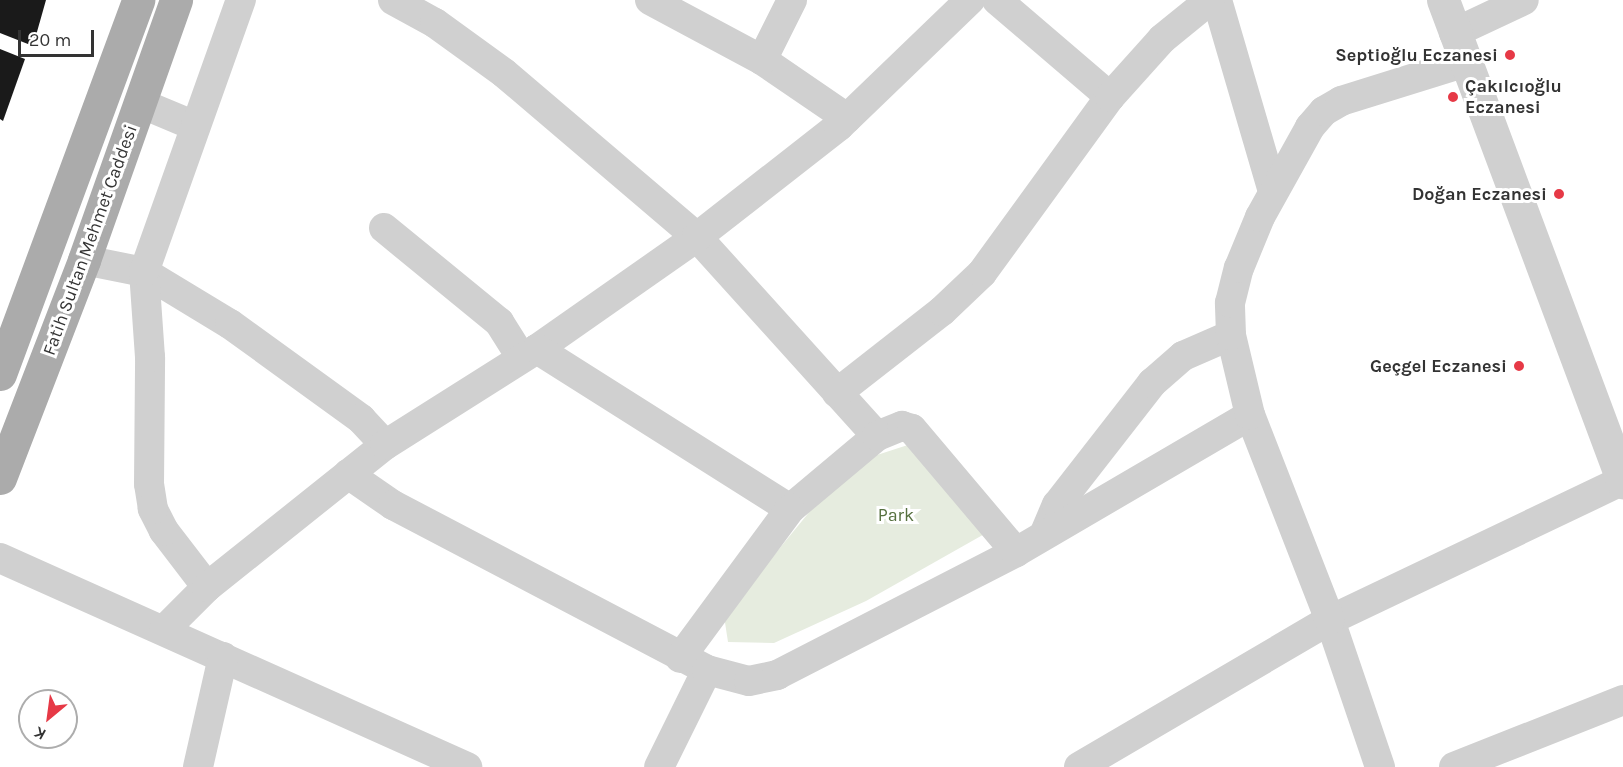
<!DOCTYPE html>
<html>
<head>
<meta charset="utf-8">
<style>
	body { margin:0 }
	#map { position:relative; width:1623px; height:767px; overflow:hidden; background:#fff; font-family:Karla,sans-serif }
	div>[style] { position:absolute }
	.green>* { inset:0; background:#e6ecdf }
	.building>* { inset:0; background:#1a1a1a }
	.minor>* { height:30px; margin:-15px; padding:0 15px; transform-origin:15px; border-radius:15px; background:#d0d0d0 }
	.tertiary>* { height:33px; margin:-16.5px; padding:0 16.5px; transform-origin:16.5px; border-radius:16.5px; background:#d0d0d0 }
	.primary>* { height:33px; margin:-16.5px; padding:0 16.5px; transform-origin:16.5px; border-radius:16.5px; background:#ababab }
	.dots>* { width:16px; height:16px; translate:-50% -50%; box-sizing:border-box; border:3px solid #fff; border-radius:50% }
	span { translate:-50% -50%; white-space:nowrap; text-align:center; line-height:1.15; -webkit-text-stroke:6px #fff; paint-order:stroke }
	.poi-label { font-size:18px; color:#333; font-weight:700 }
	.right { translate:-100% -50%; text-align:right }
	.left { translate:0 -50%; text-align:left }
	.street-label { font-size:18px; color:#333 }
	.park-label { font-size:18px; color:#56703f }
	.north { position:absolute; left:18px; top:689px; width:60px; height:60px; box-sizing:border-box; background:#fff; border:2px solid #adadad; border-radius:50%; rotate:209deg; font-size:16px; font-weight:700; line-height:24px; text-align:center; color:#333 }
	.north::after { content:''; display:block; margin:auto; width:21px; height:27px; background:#e63946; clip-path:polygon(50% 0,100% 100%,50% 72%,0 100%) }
	.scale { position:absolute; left:18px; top:30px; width:76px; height:27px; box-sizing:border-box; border:3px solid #333; border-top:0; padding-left:8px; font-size:18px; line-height:21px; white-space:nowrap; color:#333; -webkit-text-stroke:4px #fff; paint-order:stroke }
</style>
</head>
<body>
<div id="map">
	<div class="green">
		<i style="clip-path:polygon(914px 443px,988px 532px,866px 601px,774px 643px,728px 642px,724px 616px,829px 488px,877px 455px)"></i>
	</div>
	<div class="building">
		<i style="clip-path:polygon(0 0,46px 0,33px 46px,0 33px)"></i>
		<i style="clip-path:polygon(0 49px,25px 59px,3px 121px,0 119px)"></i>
	</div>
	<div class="minor">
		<i style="left:393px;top:0;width:48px;rotate:28.7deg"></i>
		<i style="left:435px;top:23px;width:85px;rotate:35.9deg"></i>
		<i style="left:504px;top:73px;width:253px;rotate:40.4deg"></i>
		<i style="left:697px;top:237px;width:268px;rotate:47.9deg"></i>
		<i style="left:650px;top:0;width:127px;rotate:28.2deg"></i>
		<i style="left:762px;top:60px;width:103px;rotate:34.3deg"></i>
		<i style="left:997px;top:0;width:149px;rotate:40.6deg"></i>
		<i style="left:1217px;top:0;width:199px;rotate:73.7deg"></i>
		<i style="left:1454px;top:33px;width:77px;rotate:-25.2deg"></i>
		<i style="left:762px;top:60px;width:67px;rotate:-63.4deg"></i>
		<i style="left:140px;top:103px;width:60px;rotate:22.7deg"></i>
		<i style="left:384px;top:228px;width:149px;rotate:39.3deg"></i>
		<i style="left:499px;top:322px;width:41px;rotate:57.8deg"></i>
		<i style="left:84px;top:260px;width:61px;rotate:11.3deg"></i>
		<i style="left:144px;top:272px;width:100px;rotate:31.2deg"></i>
		<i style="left:230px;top:324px;width:162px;rotate:35.9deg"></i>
		<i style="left:361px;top:419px;width:35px;rotate:47deg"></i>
		<i style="left:537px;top:349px;width:195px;rotate:-35deg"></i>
		<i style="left:697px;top:237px;width:180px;rotate:-38deg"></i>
		<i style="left:839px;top:126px;width:182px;rotate:-43.9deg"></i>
		<i style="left:837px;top:393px;width:133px;rotate:-38deg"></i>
		<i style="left:942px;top:311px;width:55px;rotate:-43.5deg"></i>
		<i style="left:982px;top:273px;width:218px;rotate:-54deg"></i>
		<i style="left:1110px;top:97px;width:78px;rotate:-48.1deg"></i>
		<i style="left:1162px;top:39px;width:62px;rotate:-39.1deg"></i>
		<i style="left:348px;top:474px;width:55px;rotate:34.6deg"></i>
		<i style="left:393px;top:505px;width:355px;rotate:27.7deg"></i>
		<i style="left:707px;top:670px;width:108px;rotate:116.3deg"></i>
		<i style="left:790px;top:509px;width:114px;rotate:-40deg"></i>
		<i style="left:877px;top:436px;width:27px;rotate:-22deg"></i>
		<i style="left:902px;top:426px;width:10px;rotate:17deg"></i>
		<i style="left:912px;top:429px;width:161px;rotate:49.8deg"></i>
		<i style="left:1044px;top:535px;width:33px;rotate:-67deg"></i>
		<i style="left:1057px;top:505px;width:155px;rotate:-52.1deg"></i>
		<i style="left:1152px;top:383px;width:41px;rotate:-41.1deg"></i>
		<i style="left:1183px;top:356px;width:52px;rotate:-23.6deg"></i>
		<i style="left:0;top:558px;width:512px;rotate:24.11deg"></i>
		<i style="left:207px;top:587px;width:71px;rotate:-127.5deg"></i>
		<i style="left:164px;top:531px;width:25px;rotate:-117deg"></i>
		<i style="left:153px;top:509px;width:25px;rotate:-99deg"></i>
		<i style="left:149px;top:484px;width:127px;rotate:-89.5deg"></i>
		<i style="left:150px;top:357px;width:85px;rotate:-94deg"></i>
		<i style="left:144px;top:272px;width:289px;rotate:-70.4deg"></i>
		<i style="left:164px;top:630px;width:61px;rotate:-45deg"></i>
		<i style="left:207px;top:587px;width:228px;rotate:-38.6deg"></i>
		<i style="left:385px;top:445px;width:180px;rotate:-32.3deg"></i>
		<i style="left:537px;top:349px;width:299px;rotate:32.3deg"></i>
		<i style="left:790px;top:509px;width:185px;rotate:126.4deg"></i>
		<i style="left:707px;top:670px;width:43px;rotate:14.7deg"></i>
		<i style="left:749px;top:681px;width:29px;rotate:-12deg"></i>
		<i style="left:777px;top:675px;width:269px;rotate:-27.2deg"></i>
		<i style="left:1016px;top:552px;width:271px;rotate:-30.3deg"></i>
		<i style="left:198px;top:767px;width:113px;rotate:-77.2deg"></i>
		<i style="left:1079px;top:767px;width:291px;rotate:-30.4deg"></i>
		<i style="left:1330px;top:620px;width:325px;rotate:-25.5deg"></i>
		<i style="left:1380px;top:767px;width:155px;rotate:-108.8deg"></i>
		<i style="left:1330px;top:620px;width:220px;rotate:-111.3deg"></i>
		<i style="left:1250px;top:415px;width:82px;rotate:-103.4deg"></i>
		<i style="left:1231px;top:335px;width:32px;rotate:-92deg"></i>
		<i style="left:1230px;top:303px;width:36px;rotate:-76deg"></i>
		<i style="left:1239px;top:268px;width:55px;rotate:-67.6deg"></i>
		<i style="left:1260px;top:217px;width:103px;rotate:-60.9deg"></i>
		<i style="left:1310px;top:127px;width:21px;rotate:-49deg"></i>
		<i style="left:1324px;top:111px;width:20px;rotate:-30deg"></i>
		<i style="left:1341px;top:101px;width:128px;rotate:-17.3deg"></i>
		<i style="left:1454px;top:767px;width:182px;rotate:-21.6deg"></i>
	</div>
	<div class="tertiary">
		<i style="left:1443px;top:0;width:515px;rotate:69.52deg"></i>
	</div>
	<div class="primary">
		<i style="left:0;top:374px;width:399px;rotate:-69.7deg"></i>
		<i style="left:0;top:478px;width:234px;rotate:-68.9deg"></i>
		<i style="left:84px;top:260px;width:276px;rotate:-70.5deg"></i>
	</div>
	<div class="dots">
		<i style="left:1510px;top:55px;background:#e63946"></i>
		<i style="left:1453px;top:97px;background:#e63946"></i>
		<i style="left:1559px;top:194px;background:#e63946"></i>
		<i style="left:1519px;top:366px;background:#e63946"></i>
	</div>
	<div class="poi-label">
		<span class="right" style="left:1498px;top:55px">Septioğlu Eczanesi</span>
		<span class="left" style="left:1465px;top:97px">Çakılcıoğlu<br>Eczanesi</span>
		<span class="right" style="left:1547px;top:194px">Doğan Eczanesi</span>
		<span class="right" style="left:1507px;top:366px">Geçgel Eczanesi</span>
	</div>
	<div class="street-label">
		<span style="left:90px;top:240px;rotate:-70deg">Fatih Sultan Mehmet Caddesi</span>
	</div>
	<div class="park-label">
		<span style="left:896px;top:515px">Park</span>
	</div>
	<div class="north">K</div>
	<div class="scale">20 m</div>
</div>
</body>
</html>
